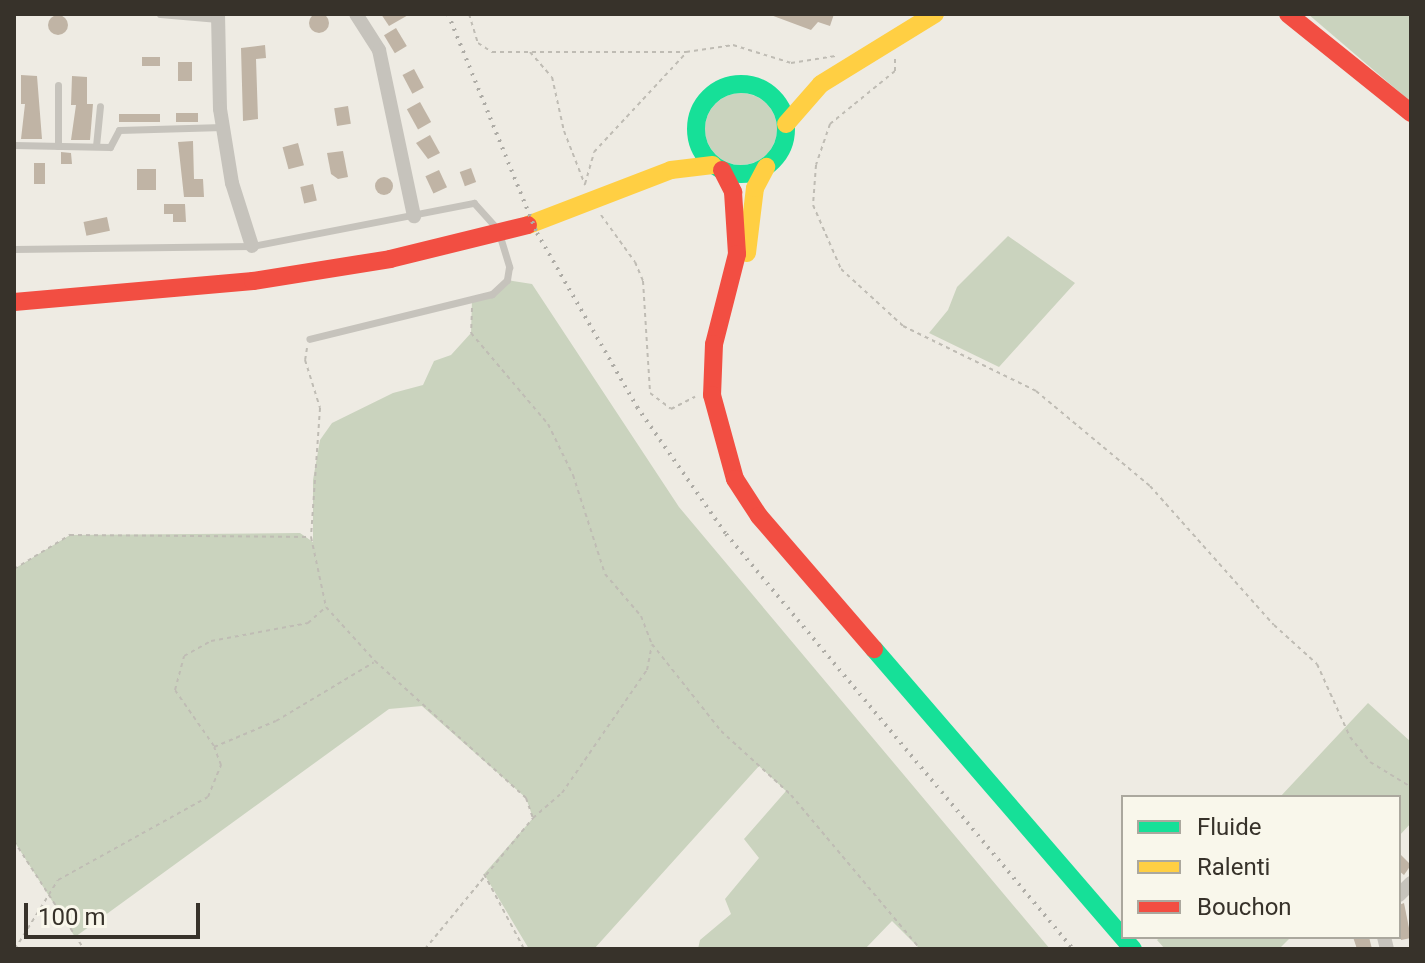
<!DOCTYPE html>
<html>
<head>
<meta charset="utf-8">
<style>
	body { margin:0 }
	#map { position:relative; width:1425px; height:963px; overflow:hidden; background:#eeebe3; font-family:Roboto,sans-serif }
	div>[style] { position:absolute }
	.green>* { inset:0; background:#cad3be }
	.round { border-radius:50% }
	.building>* { inset:0; background:#c0b4a5; transform-origin:0 0 }
	.path>* { height:2px; margin-top:-1px; transform-origin:0; background:repeating-linear-gradient(90deg,#bfbcb4 0 4px,transparent 0 8px) }
	.lane>* { height:7px; margin:-3.5px; padding:0 3.5px; transform-origin:3.5px; border-radius:3.5px; background:#c6c3bc }
	.street>* { height:14px; margin:-7px; padding:0 7px; transform-origin:7px; border-radius:7px; background:#c6c3bc }
	.fast>* { height:18px; margin:-9px; padding:0 9px; transform-origin:9px; border-radius:9px; background:#16e098 }
	.fast>.ring { margin:-9px; padding:0; box-sizing:content-box; background:none; border:18px solid #16e098; border-radius:50% }
	.slow>* { height:18px; margin:-9px; padding:0 9px; transform-origin:9px; border-radius:9px; background:#ffcf43 }
	.jam>* { height:18px; margin:-9px; padding:0 9px; transform-origin:9px; border-radius:9px; background:#f24e42 }
	.rail>* { height:4px; margin-top:-2px; transform-origin:0; background:repeating-linear-gradient(90deg,#aeaca6 0 2px,transparent 0 8px) }
	span { translate:-50% -50%; white-space:nowrap; text-align:center; line-height:1.15; -webkit-text-stroke:6px #f9f7eb; paint-order:stroke }
	.frame { position:absolute; inset:0; border:16px solid #37322a; pointer-events:none }
	.legend { position:absolute; left:1121px; top:795px; width:280px; height:144px; box-sizing:border-box; background:#f9f7eb; border:2px solid #aba89e; margin:0; padding:10px 14px; list-style:none; font-size:24px; color:#37322a }
	.legend li { display:flex; align-items:center; gap:16px; height:40px }
	.legend b { width:40px; border:2px solid #aba89e }
	.scale { position:absolute; left:24px; top:903px; width:176px; height:36px; box-sizing:border-box; border:4px solid #37322a; border-top:0; padding-left:10px; font-size:24px; line-height:28px; white-space:nowrap; color:#37322a; -webkit-text-stroke:6px #f9f7eb; paint-order:stroke }
</style>
</head>
<body>
<div id="map">
	<div class="green">
		<i style="clip-path:polygon(1308px 14px,1411px 14px,1411px 102px)"></i>
		<i class="round" style="left:705px;top:93px;width:72px;height:72px"></i>
		<i style="clip-path:polygon(1008px 236px,1075px 283px,999px 367px,929px 333px,948px 310px,957px 287px)"></i>
		<i style="clip-path:polygon(507px 280px,532px 284px,679px 507px,1050px 949px,920px 949px,892px 921px,865px 949px,698px 949px,700px 940px,731px 914px,725px 899px,759px 858px,744px 839px,786px 791px,759px 766px,594px 949px,529px 949px,484px 874px,533px 818px,526px 798px,422px 706px,389px 709px,75px 937px,14px 841px,14px 569px,70px 535px,300px 533px,313px 542px,313px 480px,320px 440px,332px 423px,393px 393px,423px 385px,434px 361px,451px 355px,471px 333px,472px 300px,492px 294px)"></i>
		<i style="clip-path:polygon(1368px 703px,1411px 742px,1411px 823px,1399px 836px,1399px 797px,1280px 797px)"></i>
		<i style="clip-path:polygon(1161px 937px,1291px 937px,1279px 949px,1165px 949px,1157px 940px)"></i>
	</div>
	<div class="building">
		<i class="round" style="left:309px;top:13px;width:20px;height:20px"></i>
		<i style="clip-path:polygon(381px 14px,410px 14px,389px 26px)"></i>
		<i style="clip-path:polygon(768px 14px,834px 14px,830px 26px,818px 22px,811px 30px)"></i>
		<i class="round" style="left:48px;top:15px;width:20px;height:20px"></i>
		<i style="left:396px;top:28px;width:21px;height:14px;rotate:59deg"></i>
		<i style="clip-path:polygon(265px 45px,266px 58px,256px 59px,258px 119px,243px 121px,241px 48px)"></i>
		<i style="left:142px;top:57px;width:18px;height:9px"></i>
		<i style="left:178px;top:62px;width:14px;height:19px"></i>
		<i style="left:414px;top:69px;width:21px;height:13px;rotate:62deg"></i>
		<i style="clip-path:polygon(21px 75px,37px 76px,42px 139px,21px 139px,25px 104px,21px 104px)"></i>
		<i style="clip-path:polygon(72px 76px,87px 77px,87px 104px,93px 104px,90px 140px,71px 140px,76px 105px,71px 105px)"></i>
		<i style="left:420px;top:102px;width:23px;height:15px;rotate:61deg"></i>
		<i style="left:348px;top:106px;width:18px;height:14px;rotate:81deg"></i>
		<i style="left:176px;top:113px;width:22px;height:9px"></i>
		<i style="left:160px;top:114px;width:8px;height:41px;rotate:90deg"></i>
		<i style="clip-path:polygon(430px 135px,440px 153px,428px 159px,416px 143px)"></i>
		<i style="clip-path:polygon(193px 141px,194px 179px,203px 179px,204px 197px,184px 197px,178px 142px)"></i>
		<i style="left:298px;top:143px;width:23px;height:16px;rotate:75deg"></i>
		<i style="clip-path:polygon(343px 151px,348px 177px,338px 179px,331px 174px,327px 153px)"></i>
		<i style="clip-path:polygon(61px 152px,71px 153px,72px 164px,61px 164px)"></i>
		<i style="left:34px;top:163px;width:11px;height:21px"></i>
		<i style="left:471px;top:168px;width:15px;height:12px;rotate:70deg"></i>
		<i style="left:156px;top:169px;width:21px;height:19px;rotate:90deg"></i>
		<i style="left:439px;top:170px;width:19px;height:15px;rotate:65deg"></i>
		<i class="round" style="left:375px;top:177px;width:18px;height:18px"></i>
		<i style="left:313px;top:184px;width:17px;height:13px;rotate:77deg"></i>
		<i style="clip-path:polygon(164px 204px,185px 204px,186px 222px,173px 222px,173px 214px,164px 214px)"></i>
		<i style="left:107px;top:217px;width:14px;height:24px;rotate:78deg"></i>
		<i style="clip-path:polygon(1399px 853px,1411px 865px,1404px 875px,1399px 871px)"></i>
		<i style="clip-path:polygon(1404px 903px,1411px 938px,1401px 940px,1399px 905px)"></i>
		<i style="clip-path:polygon(1353px 937px,1369px 937px,1372px 949px,1357px 949px)"></i>
	</div>
	<div class="path">
		<i style="left:469px;top:14px;width:30px;rotate:73deg"></i>
		<i style="left:478px;top:43px;width:17px;rotate:33deg"></i>
		<i style="left:492px;top:52px;width:194px"></i>
		<i style="left:686px;top:52px;width:48px;rotate:-8.5deg"></i>
		<i style="left:733px;top:45px;width:61px;rotate:17.2deg"></i>
		<i style="left:791px;top:63px;width:45px;rotate:-9deg"></i>
		<i style="left:530px;top:52px;width:33px;rotate:49deg"></i>
		<i style="left:552px;top:77px;width:55px;rotate:77.5deg"></i>
		<i style="left:564px;top:131px;width:58px;rotate:68.7deg"></i>
		<i style="left:895px;top:59px;width:12px;rotate:90deg"></i>
		<i style="left:895px;top:71px;width:84px;rotate:140.8deg"></i>
		<i style="left:830px;top:124px;width:43px;rotate:108.9deg"></i>
		<i style="left:816px;top:165px;width:40px;rotate:94.3deg"></i>
		<i style="left:813px;top:205px;width:70px;rotate:66.4deg"></i>
		<i style="left:841px;top:269px;width:84px;rotate:42.6deg"></i>
		<i style="left:903px;top:326px;width:148px;rotate:26deg"></i>
		<i style="left:1036px;top:391px;width:148px;rotate:39.8deg"></i>
		<i style="left:1150px;top:486px;width:186px;rotate:48.3deg"></i>
		<i style="left:1274px;top:625px;width:58px;rotate:42.2deg"></i>
		<i style="left:1317px;top:664px;width:80px;rotate:65.7deg"></i>
		<i style="left:1350px;top:737px;width:32px;rotate:51deg"></i>
		<i style="left:1370px;top:762px;width:48px;rotate:31.4deg"></i>
		<i style="left:585px;top:184px;width:33px;rotate:-74deg"></i>
		<i style="left:594px;top:152px;width:135px;rotate:-47.1deg"></i>
		<i style="left:601px;top:215px;width:58px;rotate:54.1deg"></i>
		<i style="left:635px;top:262px;width:21px;rotate:67deg"></i>
		<i style="left:643px;top:281px;width:112px;rotate:86.4deg"></i>
		<i style="left:650px;top:393px;width:26px;rotate:37deg"></i>
		<i style="left:671px;top:409px;width:27px;rotate:-27deg"></i>
		<i style="left:472px;top:308px;width:25px;rotate:92deg"></i>
		<i style="left:471px;top:333px;width:119px;rotate:49.8deg"></i>
		<i style="left:548px;top:424px;width:57px;rotate:63.9deg"></i>
		<i style="left:573px;top:475px;width:104px;rotate:72.1deg"></i>
		<i style="left:605px;top:574px;width:55px;rotate:49.4deg"></i>
		<i style="left:641px;top:616px;width:30px;rotate:69deg"></i>
		<i style="left:652px;top:644px;width:111px;rotate:51.6deg"></i>
		<i style="left:721px;top:731px;width:95px;rotate:42.4deg"></i>
		<i style="left:791px;top:795px;width:201px;rotate:50deg"></i>
		<i style="left:307px;top:348px;width:12px;rotate:99deg"></i>
		<i style="left:305px;top:360px;width:50px;rotate:72.6deg"></i>
		<i style="left:320px;top:408px;width:129px;rotate:94deg"></i>
		<i style="left:311px;top:537px;width:72px;rotate:77.9deg"></i>
		<i style="left:326px;top:607px;width:73px;rotate:47.8deg"></i>
		<i style="left:375px;top:661px;width:204px;rotate:42.2deg"></i>
		<i style="left:526px;top:798px;width:21px;rotate:71deg"></i>
		<i style="left:14px;top:569px;width:66px;rotate:-31.3deg"></i>
		<i style="left:70px;top:535px;width:240px;rotate:0.5deg"></i>
		<i style="left:214px;top:746px;width:68px;rotate:-124.9deg"></i>
		<i style="left:175px;top:690px;width:35px;rotate:-75deg"></i>
		<i style="left:184px;top:656px;width:31px;rotate:-29deg"></i>
		<i style="left:211px;top:641px;width:99px;rotate:-10.5deg"></i>
		<i style="left:308px;top:623px;width:24px;rotate:-42deg"></i>
		<i style="left:14px;top:841px;width:129px;rotate:57.1deg"></i>
		<i style="left:484px;top:874px;width:85px;rotate:61.9deg"></i>
		<i style="left:15px;top:949px;width:81px;rotate:-58.1deg"></i>
		<i style="left:58px;top:880px;width:171px;rotate:-29deg"></i>
		<i style="left:208px;top:797px;width:35px;rotate:-68deg"></i>
		<i style="left:221px;top:765px;width:19px;rotate:-111deg"></i>
		<i style="left:214px;top:747px;width:67px;rotate:-22.8deg"></i>
		<i style="left:276px;top:721px;width:114px;rotate:-31deg"></i>
		<i style="left:425px;top:949px;width:170px;rotate:-50.5deg"></i>
		<i style="left:533px;top:818px;width:38px;rotate:-41deg"></i>
		<i style="left:562px;top:793px;width:150px;rotate:-55.4deg"></i>
		<i style="left:647px;top:670px;width:25px;rotate:-79deg"></i>
	</div>
	<div class="lane">
		<i style="left:160px;top:14px;width:58px;rotate:4.9deg"></i>
		<i style="left:14px;top:145px;width:96px;rotate:1.2deg"></i>
		<i style="left:110px;top:147px;width:19px;rotate:-62deg"></i>
		<i style="left:119px;top:130px;width:104px;rotate:-1.7deg"></i>
		<i style="left:58px;top:146px;width:61px;rotate:-90deg"></i>
		<i style="left:96px;top:146px;width:40px;rotate:-84.3deg"></i>
		<i style="left:14px;top:249px;width:238px;rotate:-0.7deg"></i>
		<i style="left:252px;top:246px;width:226px;rotate:-11deg"></i>
		<i style="left:474px;top:203px;width:36px;rotate:48deg"></i>
		<i style="left:498px;top:230px;width:39px;rotate:73deg"></i>
		<i style="left:509px;top:267px;width:13px;rotate:99deg"></i>
		<i style="left:507px;top:280px;width:21px;rotate:137deg"></i>
		<i style="left:492px;top:294px;width:188px;rotate:166.2deg"></i>
	</div>
	<div class="street">
		<i style="left:218px;top:14px;width:95px;rotate:88.8deg"></i>
		<i style="left:220px;top:109px;width:75px;rotate:80.8deg"></i>
		<i style="left:232px;top:183px;width:66px;rotate:72.4deg"></i>
		<i style="left:356px;top:14px;width:43px;rotate:57.4deg"></i>
		<i style="left:379px;top:50px;width:170px;rotate:78.1deg"></i>
		<i style="left:1399px;top:895px;width:17px;rotate:-45deg"></i>
		<i style="left:1384px;top:937px;width:12px;rotate:76deg"></i>
	</div>
	<div class="fast">
		<i class="ring" style="left:696px;top:84px;width:72px;height:72px"></i>
		<i style="left:874px;top:649px;width:396px;rotate:49.2deg"></i>
	</div>
	<div class="slow">
		<i style="left:786px;top:124px;width:53px;rotate:-48.8deg"></i>
		<i style="left:821px;top:84px;width:134px;rotate:-31.6deg"></i>
		<i style="left:528px;top:225px;width:153px;rotate:-21deg"></i>
		<i style="left:671px;top:170px;width:42px;rotate:-6.8deg"></i>
		<i style="left:747px;top:253px;width:65px;rotate:-83deg"></i>
		<i style="left:755px;top:188px;width:24px;rotate:-62deg"></i>
	</div>
	<div class="jam">
		<i style="left:1288px;top:14px;width:158px;rotate:38.8deg"></i>
		<i style="left:722px;top:170px;width:25px;rotate:63deg"></i>
		<i style="left:733px;top:192px;width:62px;rotate:86.3deg"></i>
		<i style="left:737px;top:254px;width:93px;rotate:104.3deg"></i>
		<i style="left:714px;top:344px;width:51px;rotate:92.2deg"></i>
		<i style="left:712px;top:395px;width:87px;rotate:74.7deg"></i>
		<i style="left:735px;top:479px;width:44px;rotate:57deg"></i>
		<i style="left:759px;top:516px;width:176px;rotate:49.2deg"></i>
		<i style="left:14px;top:302px;width:240px;rotate:-5deg"></i>
		<i style="left:253px;top:281px;width:139px;rotate:-9.1deg"></i>
		<i style="left:390px;top:259px;width:142px;rotate:-13.8deg"></i>
	</div>
	<div class="rail">
		<i style="left:448px;top:14px;width:236px;rotate:67.9deg"></i>
		<i style="left:537px;top:233px;width:201px;rotate:60.1deg"></i>
		<i style="left:637px;top:407px;width:155px;rotate:55deg"></i>
		<i style="left:726px;top:534px;width:541px;rotate:50.1deg"></i>
	</div>
	<div class="frame"></div>
	<ul class="legend">
	<li><b style="height:10px;background:#16e098"></b>Fluide</li>
	<li><b style="height:10px;background:#ffcf43"></b>Ralenti</li>
	<li><b style="height:10px;background:#f24e42"></b>Bouchon</li>
	</ul>
	<div class="scale">100 m</div>
</div>
</body>
</html>
